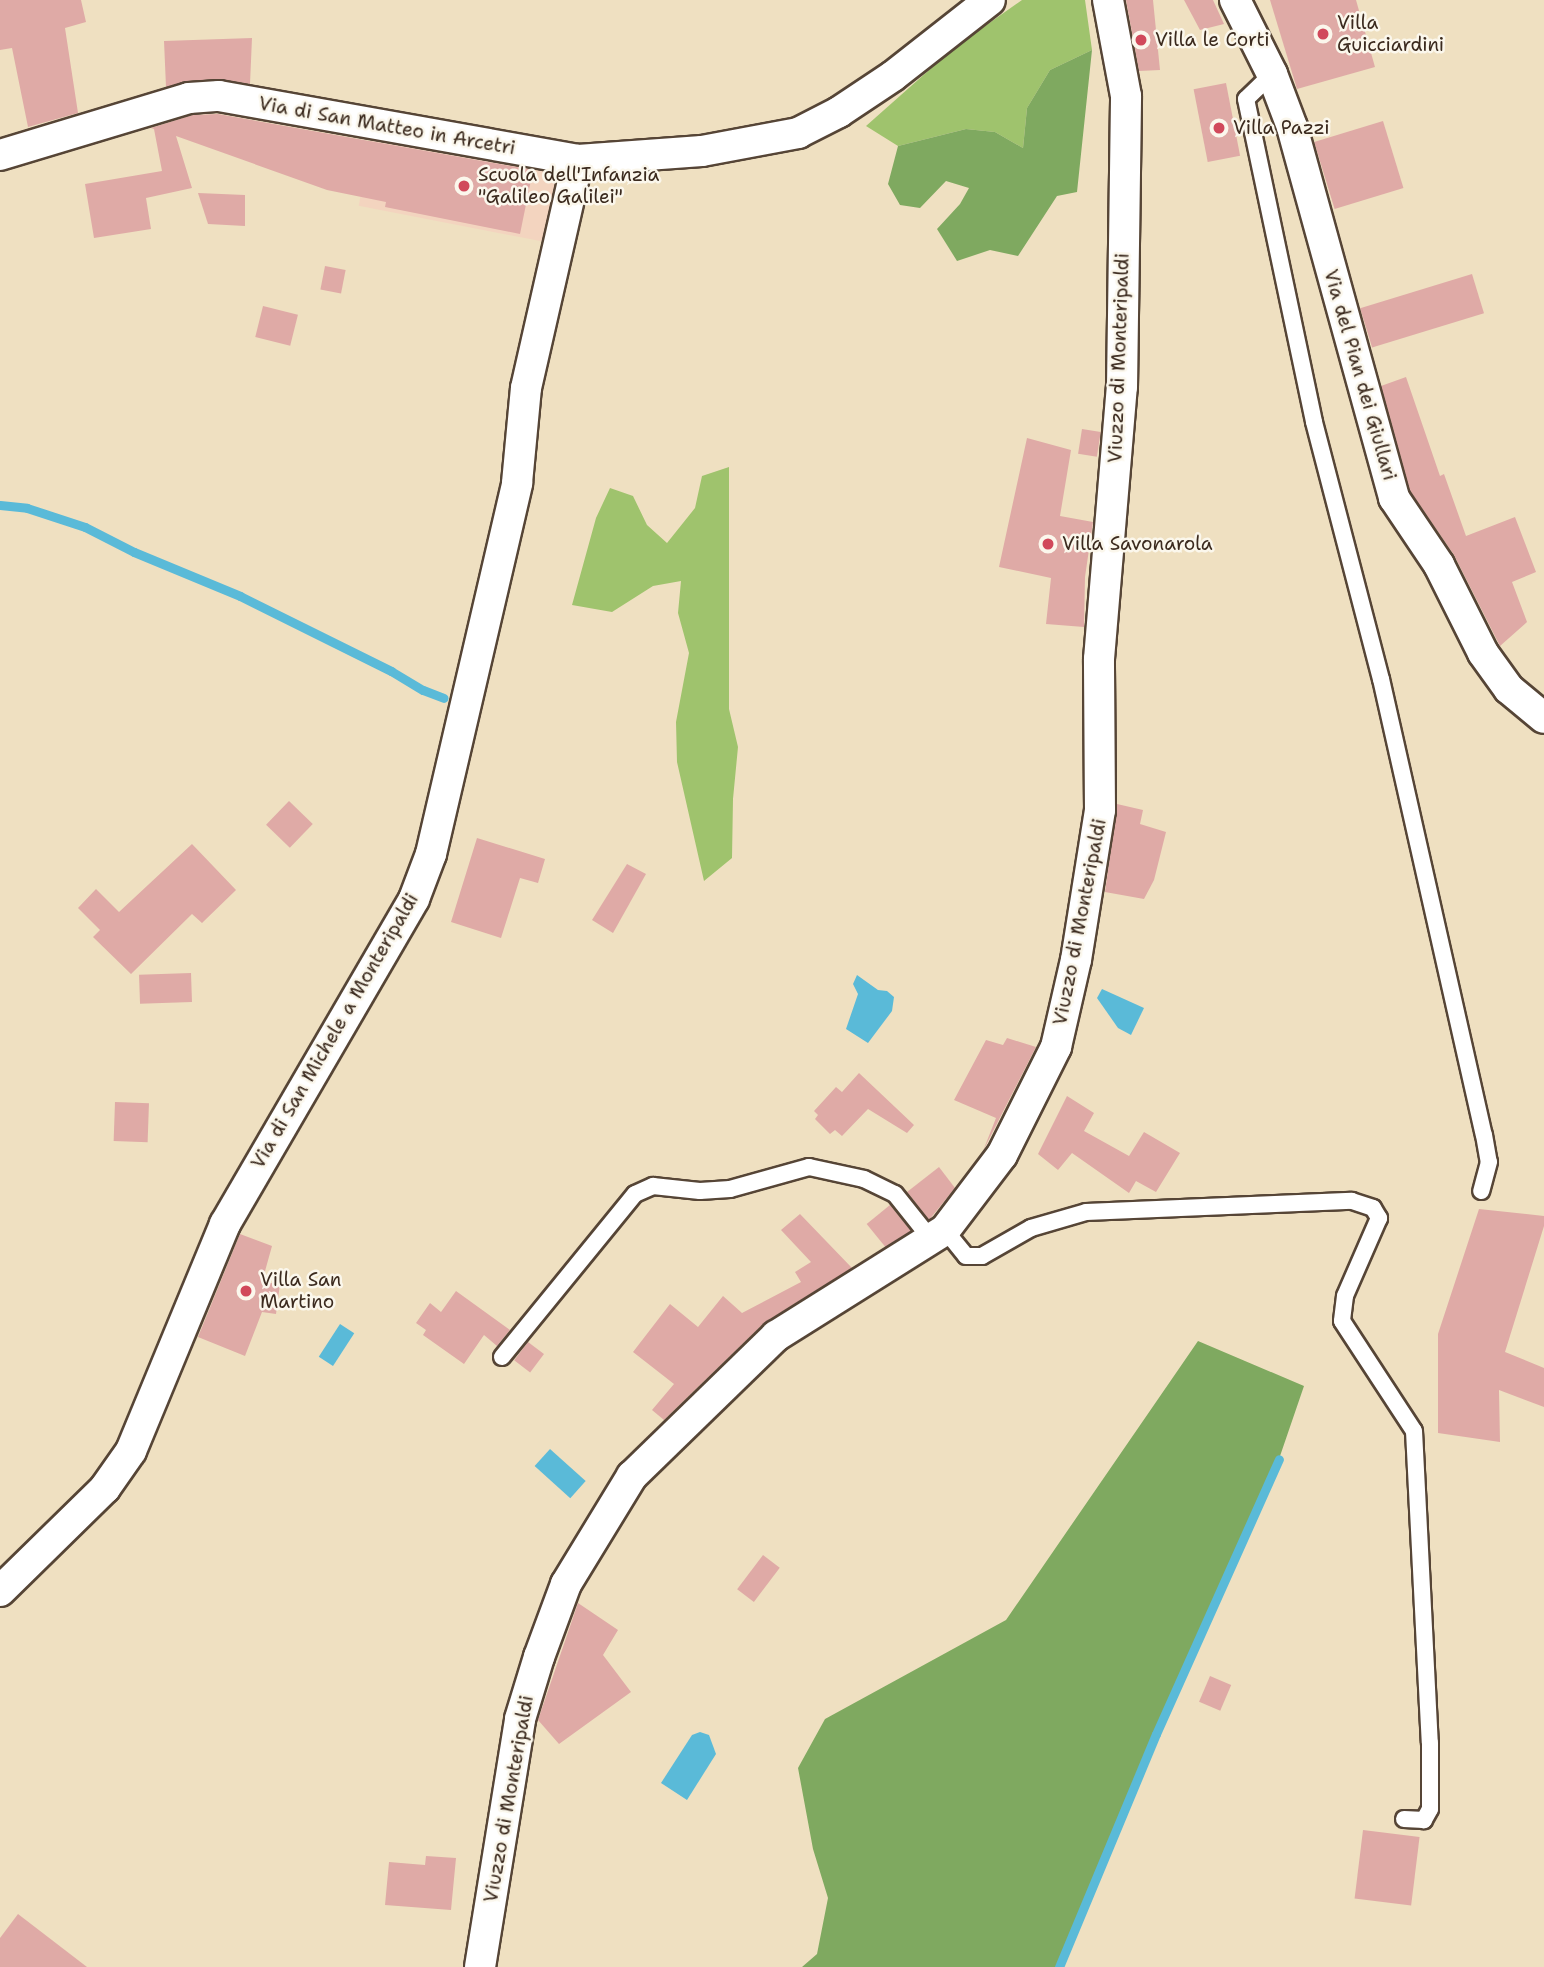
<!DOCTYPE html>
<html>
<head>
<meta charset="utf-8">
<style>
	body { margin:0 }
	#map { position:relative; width:1544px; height:1967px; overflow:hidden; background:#efe0c1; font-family:"Shantell Sans",sans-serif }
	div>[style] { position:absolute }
	.built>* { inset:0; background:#f3d4bf; transform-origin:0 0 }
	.green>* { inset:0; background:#9fc36d }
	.forest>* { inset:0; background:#7fa960 }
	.water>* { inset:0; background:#5abad8; transform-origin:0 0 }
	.stream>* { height:9px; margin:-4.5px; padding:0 4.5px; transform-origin:4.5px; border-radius:4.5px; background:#5abad8 }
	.building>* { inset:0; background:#dfaaa6; transform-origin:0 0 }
	.roads { filter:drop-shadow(2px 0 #564536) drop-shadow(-2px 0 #564536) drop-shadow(0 2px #564536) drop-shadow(0 -2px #564536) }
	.service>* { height:16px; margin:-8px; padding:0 8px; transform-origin:8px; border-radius:8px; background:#fff }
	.minor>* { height:30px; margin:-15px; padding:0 15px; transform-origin:15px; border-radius:15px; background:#fff }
	.dots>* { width:19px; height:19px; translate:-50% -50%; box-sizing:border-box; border:4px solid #fbf7ec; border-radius:50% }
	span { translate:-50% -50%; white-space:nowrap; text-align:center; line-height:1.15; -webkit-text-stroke:5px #fbf7ec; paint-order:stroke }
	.poi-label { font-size:19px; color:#3b2a1e }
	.left { translate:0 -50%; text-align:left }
	.street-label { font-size:19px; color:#3b2a1e }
</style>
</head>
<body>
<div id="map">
	<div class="built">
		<i style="left:372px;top:137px;width:198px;height:70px;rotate:11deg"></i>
	</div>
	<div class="green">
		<i style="clip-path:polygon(1022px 0,1085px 0,1092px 50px,1050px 70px,1027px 108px,1023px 148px,995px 132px,966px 129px,898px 146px,866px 126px,954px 48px)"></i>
		<i style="clip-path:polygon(729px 467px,729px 709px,738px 747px,733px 799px,732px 858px,704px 881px,677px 762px,676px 722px,689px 653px,678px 613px,681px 581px,653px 586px,612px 612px,572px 605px,596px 518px,610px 488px,633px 496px,647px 525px,667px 543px,695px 508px,702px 476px)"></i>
	</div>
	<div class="forest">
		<i style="clip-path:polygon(1092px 50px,1077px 192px,1057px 196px,1018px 256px,990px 250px,957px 261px,937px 229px,960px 204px,969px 188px,946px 181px,920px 208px,900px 205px,888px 184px,898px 146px,966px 129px,995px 132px,1023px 148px,1027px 108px,1050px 70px)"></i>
		<i style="clip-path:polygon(1198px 1341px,1304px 1386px,1279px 1459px,1156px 1734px,1059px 1967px,802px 1967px,817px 1954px,828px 1898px,813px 1849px,798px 1768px,825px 1719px,1006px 1620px)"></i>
	</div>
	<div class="water">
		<i style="clip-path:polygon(857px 975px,878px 990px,887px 991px,894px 997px,892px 1011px,868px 1043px,846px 1029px,858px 994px,853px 984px)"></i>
		<i style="clip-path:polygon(1102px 989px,1144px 1008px,1131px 1035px,1118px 1028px,1097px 998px)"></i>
		<i style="left:340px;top:1324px;width:17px;height:39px;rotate:33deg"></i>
		<i style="left:550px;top:1449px;width:48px;height:23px;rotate:42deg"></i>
		<i style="clip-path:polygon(700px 1732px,709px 1735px,716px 1754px,687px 1800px,661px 1783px,692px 1735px)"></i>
	</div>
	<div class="stream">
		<i style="left:0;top:505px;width:27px;rotate:6deg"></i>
		<i style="left:27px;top:508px;width:61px;rotate:18.1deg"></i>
		<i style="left:85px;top:527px;width:55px;rotate:27deg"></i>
		<i style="left:134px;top:552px;width:115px;rotate:22.5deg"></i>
		<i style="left:240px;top:596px;width:169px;rotate:26.4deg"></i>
		<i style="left:391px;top:671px;width:37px;rotate:31deg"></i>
		<i style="left:423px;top:690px;width:22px;rotate:21deg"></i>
		<i style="left:1059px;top:1967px;width:252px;rotate:-67.4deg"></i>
		<i style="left:1156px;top:1734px;width:301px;rotate:-65.9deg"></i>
	</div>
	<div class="building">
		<i style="clip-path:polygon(0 0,81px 0,86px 22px,65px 28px,78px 113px,28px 127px,12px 48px,0 50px)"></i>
		<i style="clip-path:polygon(1126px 0,1153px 0,1160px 70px,1139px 71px)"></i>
		<i style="clip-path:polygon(1184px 0,1213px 0,1224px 24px,1200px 30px)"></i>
		<i style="clip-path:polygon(1270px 0,1356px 0,1375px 67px,1297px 89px)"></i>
		<i style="clip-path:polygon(252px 38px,250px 84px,218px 79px,188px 81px,166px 87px,164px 41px)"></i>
		<i style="left:1226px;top:83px;width:74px;height:33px;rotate:79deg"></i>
		<i style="clip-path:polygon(218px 114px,533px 170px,520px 234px,385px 207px,386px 202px,327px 190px,176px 136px,192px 188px,146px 198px,151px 229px,94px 238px,85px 184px,162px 171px,154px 129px,151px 128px,192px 115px)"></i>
		<i style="left:1383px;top:121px;width:70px;height:72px;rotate:73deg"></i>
		<i style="clip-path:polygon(198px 193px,245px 195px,245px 226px,208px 224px)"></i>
		<i style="left:325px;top:266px;width:21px;height:24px;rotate:11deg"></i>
		<i style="left:1472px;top:274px;width:41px;height:117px;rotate:73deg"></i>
		<i style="left:263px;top:306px;width:36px;height:32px;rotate:14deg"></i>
		<i style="clip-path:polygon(1406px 377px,1440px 476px,1444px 474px,1466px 536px,1515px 517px,1536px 572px,1512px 582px,1527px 622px,1500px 646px,1454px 555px,1410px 491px,1381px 386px)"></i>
		<i style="left:1082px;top:429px;width:19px;height:25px;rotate:9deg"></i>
		<i style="clip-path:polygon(1027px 438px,1071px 450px,1060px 516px,1093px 522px,1085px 577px,1084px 627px,1046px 624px,1051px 578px,999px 567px)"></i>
		<i style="left:289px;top:801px;width:33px;height:33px;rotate:44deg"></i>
		<i style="clip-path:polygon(1117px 804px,1143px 810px,1140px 824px,1166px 832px,1154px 880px,1144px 899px,1105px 892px)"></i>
		<i style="clip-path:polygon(477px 838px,545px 859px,538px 883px,520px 878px,501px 938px,451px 922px)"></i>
		<i style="clip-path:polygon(192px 844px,236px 890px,202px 923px,192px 914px,131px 974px,93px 937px,100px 930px,78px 908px,96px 889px,119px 912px)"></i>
		<i style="clip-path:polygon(627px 864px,646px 874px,613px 933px,592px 920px)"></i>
		<i style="left:191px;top:973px;width:29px;height:52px;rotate:88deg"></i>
		<i style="clip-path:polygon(1007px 1038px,1036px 1047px,983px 1151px,996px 1118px,954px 1100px,986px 1040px,1003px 1045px)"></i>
		<i style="clip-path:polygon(859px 1073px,914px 1125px,907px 1133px,868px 1109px,842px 1136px,835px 1130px,830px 1134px,815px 1119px,818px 1115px,814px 1111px,836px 1087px,842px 1092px)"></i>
		<i style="clip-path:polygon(1067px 1096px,1094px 1113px,1084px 1131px,1129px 1156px,1144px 1132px,1180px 1153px,1156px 1192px,1136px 1181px,1129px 1193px,1072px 1153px,1058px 1170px,1038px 1154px)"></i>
		<i style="left:115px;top:1102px;width:34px;height:39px;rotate:2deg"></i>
		<i style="clip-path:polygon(939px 1167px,955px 1188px,929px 1220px,907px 1192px)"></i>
		<i style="left:890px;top:1205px;width:33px;height:30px;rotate:51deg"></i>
		<i style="clip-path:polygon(1479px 1209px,1544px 1216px,1544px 1226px,1505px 1352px,1544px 1368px,1544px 1407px,1499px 1390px,1500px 1442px,1438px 1433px,1438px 1334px)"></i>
		<i style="clip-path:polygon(800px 1214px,852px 1268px,764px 1323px,664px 1420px,652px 1410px,674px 1384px,633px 1352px,670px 1304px,698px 1327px,723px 1296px,742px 1313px,801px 1282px,795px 1272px,811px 1262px,781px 1230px)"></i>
		<i style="clip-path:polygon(240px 1234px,272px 1246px,262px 1282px,280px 1284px,276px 1314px,262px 1312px,245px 1356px,198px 1337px)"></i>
		<i style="clip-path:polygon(456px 1291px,510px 1330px,497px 1346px,484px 1335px,464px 1364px,423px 1335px,426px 1330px,416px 1323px,430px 1303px,441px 1312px)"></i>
		<i style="left:528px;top:1342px;width:20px;height:23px;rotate:37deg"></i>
		<i style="left:763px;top:1555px;width:21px;height:43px;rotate:37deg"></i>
		<i style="clip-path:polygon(578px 1603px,618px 1630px,603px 1655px,631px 1692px,559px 1744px,538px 1720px)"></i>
		<i style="left:1210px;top:1676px;width:23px;height:28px;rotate:23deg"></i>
		<i style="left:1363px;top:1830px;width:57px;height:69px;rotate:7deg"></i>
		<i style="clip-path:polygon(426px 1856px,456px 1858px,451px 1910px,385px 1905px,389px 1862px,425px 1865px)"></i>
		<i style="clip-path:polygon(18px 1914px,87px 1967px,0 1967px,0 1938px)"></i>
	</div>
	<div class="roads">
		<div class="service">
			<i style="left:1272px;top:74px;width:36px;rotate:136deg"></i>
			<i style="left:1246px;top:99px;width:330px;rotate:78.1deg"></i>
			<i style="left:1314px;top:422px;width:266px;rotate:75.4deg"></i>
			<i style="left:1381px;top:679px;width:467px;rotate:77.3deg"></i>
			<i style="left:1484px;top:1135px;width:27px;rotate:80deg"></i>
			<i style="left:1489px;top:1162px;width:30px;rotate:105deg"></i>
			<i style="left:945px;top:1230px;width:33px;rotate:51deg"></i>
			<i style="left:966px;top:1256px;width:16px"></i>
			<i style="left:982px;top:1256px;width:56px;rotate:-29.7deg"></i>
			<i style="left:1031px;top:1228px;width:57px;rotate:-16.2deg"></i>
			<i style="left:1086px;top:1212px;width:266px;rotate:-2.4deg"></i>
			<i style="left:1352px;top:1201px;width:22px;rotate:18deg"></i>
			<i style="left:1373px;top:1208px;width:12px;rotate:59deg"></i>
			<i style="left:1379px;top:1218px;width:85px;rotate:113.6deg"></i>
			<i style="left:1345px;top:1296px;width:25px;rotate:97deg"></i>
			<i style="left:1342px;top:1321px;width:131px;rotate:56.8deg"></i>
			<i style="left:1414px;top:1431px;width:312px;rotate:87.1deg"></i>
			<i style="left:1430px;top:1743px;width:66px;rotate:90deg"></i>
			<i style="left:1430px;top:1809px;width:13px;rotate:119deg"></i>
			<i style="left:1424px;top:1820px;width:20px;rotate:-177deg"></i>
			<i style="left:502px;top:1357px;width:210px;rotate:-50.8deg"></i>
			<i style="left:635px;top:1194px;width:20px;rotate:-24deg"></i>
			<i style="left:653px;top:1186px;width:47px;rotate:6.1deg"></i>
			<i style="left:700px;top:1191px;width:30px;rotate:-4deg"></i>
			<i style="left:730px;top:1189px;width:82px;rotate:-15.6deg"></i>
			<i style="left:809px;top:1167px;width:56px;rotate:12.3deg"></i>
			<i style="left:864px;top:1179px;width:34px;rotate:26deg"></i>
			<i style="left:895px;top:1194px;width:56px;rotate:51.5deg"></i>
		</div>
		<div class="minor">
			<i style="left:1235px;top:0;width:83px;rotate:63.4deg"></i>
			<i style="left:1272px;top:74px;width:57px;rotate:69.3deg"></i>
			<i style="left:1292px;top:127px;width:385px;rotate:74.6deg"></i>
			<i style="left:1394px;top:498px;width:81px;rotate:56.1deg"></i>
			<i style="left:1439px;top:565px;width:98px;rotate:63.4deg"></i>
			<i style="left:1483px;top:653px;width:44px;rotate:54.2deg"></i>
			<i style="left:1509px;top:689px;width:45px;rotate:39.6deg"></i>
			<i style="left:0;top:155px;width:197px;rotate:-16.8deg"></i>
			<i style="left:189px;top:98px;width:30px;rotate:-4deg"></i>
			<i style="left:219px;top:96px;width:365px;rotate:10.1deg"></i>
			<i style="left:578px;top:160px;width:124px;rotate:-4.2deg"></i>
			<i style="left:702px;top:151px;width:98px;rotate:-10.6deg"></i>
			<i style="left:798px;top:133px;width:46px;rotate:-27.1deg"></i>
			<i style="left:839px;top:112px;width:65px;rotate:-33.7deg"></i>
			<i style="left:893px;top:76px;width:123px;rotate:-38.1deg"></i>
			<i style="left:0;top:1591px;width:147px;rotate:-44.4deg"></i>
			<i style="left:105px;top:1488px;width:45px;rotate:-54.9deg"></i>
			<i style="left:131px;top:1451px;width:246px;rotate:-67.5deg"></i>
			<i style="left:225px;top:1224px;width:376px;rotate:-59.8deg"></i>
			<i style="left:414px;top:899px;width:48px;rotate:-69.3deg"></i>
			<i style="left:431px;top:854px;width:381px;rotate:-76.9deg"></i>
			<i style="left:517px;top:483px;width:95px;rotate:-84.6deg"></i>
			<i style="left:526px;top:388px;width:234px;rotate:-77.2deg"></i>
			<i style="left:480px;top:1967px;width:251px;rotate:-80.8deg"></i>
			<i style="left:520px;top:1719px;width:65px;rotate:-73deg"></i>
			<i style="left:539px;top:1657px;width:78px;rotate:-69.7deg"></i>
			<i style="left:566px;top:1584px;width:127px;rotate:-58.6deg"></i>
			<i style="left:632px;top:1476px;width:201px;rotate:-44.2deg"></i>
			<i style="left:776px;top:1336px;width:199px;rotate:-32.1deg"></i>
			<i style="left:945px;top:1230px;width:94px;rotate:-52.8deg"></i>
			<i style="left:1002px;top:1155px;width:121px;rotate:-63.4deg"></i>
			<i style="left:1056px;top:1047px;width:89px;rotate:-77.1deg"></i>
			<i style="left:1076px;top:960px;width:152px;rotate:-80.9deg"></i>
			<i style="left:1100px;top:810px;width:151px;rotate:-90.4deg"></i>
			<i style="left:1099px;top:659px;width:273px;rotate:-85.2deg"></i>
			<i style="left:1122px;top:387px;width:291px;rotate:-89.2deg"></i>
			<i style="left:1126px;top:96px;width:98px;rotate:-100.6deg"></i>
		</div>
	</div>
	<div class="dots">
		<i style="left:1323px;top:34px;background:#d1495b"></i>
		<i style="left:1141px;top:40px;background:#d1495b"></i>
		<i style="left:1219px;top:128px;background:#d1495b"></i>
		<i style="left:464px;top:186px;background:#d1495b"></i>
		<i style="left:1048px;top:544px;background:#d1495b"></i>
		<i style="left:246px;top:1291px;background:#d1495b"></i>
	</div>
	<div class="poi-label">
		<span class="left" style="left:1337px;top:34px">Villa<br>Guicciardini</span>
		<span class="left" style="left:1155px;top:40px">Villa le Corti</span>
		<span class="left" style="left:1233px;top:128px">Villa Pazzi</span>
		<span class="left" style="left:478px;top:186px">Scuola dell'Infanzia<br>"Galileo Galilei"</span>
		<span class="left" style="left:1062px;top:544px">Villa Savonarola</span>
		<span class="left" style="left:260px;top:1291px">Villa San<br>Martino</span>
	</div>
	<div class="street-label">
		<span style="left:387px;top:126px;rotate:10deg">Via di San Matteo in Arcetri</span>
		<span style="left:1119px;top:358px;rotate:-88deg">Viuzzo di Monteripaldi</span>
		<span style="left:1360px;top:375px;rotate:74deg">Via del Pian dei Giullari</span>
		<span style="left:1080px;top:922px;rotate:-79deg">Viuzzo di Monteripaldi</span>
		<span style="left:335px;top:1031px;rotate:-60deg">Via di San Michele a Monteripaldi</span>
		<span style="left:509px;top:1799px;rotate:-80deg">Viuzzo di Monteripaldi</span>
	</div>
</div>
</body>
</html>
